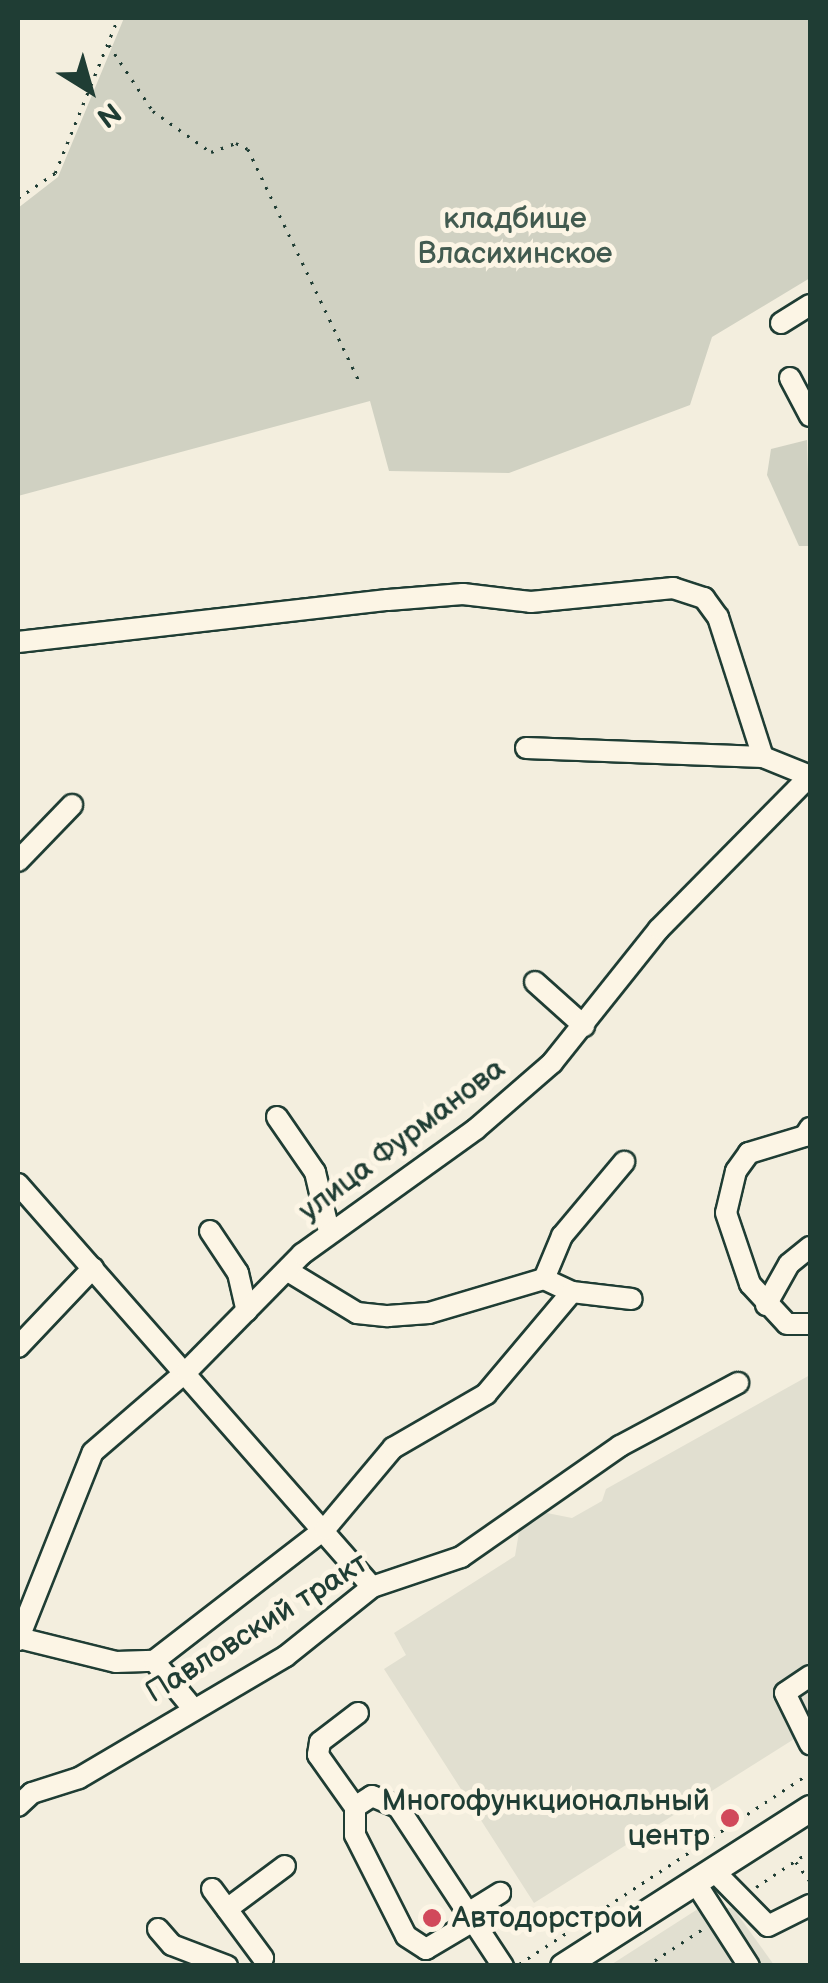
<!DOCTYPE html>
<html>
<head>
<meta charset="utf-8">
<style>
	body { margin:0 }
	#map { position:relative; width:828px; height:1983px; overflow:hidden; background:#f3eede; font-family:"Balsamiq Sans",sans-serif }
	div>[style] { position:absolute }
	.built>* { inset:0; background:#e1dfd0 }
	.green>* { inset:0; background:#d0d1c2 }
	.path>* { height:2.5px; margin-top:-1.25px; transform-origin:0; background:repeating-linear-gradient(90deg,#1f3d34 0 2.5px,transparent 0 10.5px) }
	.roads { filter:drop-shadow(2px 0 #1f3d34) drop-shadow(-2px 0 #1f3d34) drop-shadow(0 2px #1f3d34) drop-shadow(0 -2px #1f3d34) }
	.minor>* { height:20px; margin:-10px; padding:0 10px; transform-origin:10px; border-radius:10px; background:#fcf5e5 }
	.major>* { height:25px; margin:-12.5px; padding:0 12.5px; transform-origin:12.5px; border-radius:12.5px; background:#fcf5e5 }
	.dots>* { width:28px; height:28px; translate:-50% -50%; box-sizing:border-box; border:5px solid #fcf5e5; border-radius:50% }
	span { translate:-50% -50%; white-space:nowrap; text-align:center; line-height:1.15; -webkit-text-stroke:10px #fcf5e5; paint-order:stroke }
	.park-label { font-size:30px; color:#425b50 }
	.street-label { font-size:30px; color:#1f3d34 }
	.poi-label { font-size:30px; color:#1f3d34 }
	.right { translate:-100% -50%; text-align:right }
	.left { translate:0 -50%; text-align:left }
	.frame { position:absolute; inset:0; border:20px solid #1f3d34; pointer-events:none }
	.north { position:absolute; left:40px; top:40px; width:100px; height:100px; -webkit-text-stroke:8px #fcf5e5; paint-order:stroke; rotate:143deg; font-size:28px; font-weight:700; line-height:40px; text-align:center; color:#1f3d34 }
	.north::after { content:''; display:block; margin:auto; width:35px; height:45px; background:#1f3d34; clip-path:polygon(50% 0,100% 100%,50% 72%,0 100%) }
</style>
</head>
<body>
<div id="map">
	<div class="built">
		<i style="clip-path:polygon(810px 1375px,810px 1729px,534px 1903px,384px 1669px,406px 1655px,394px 1633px,515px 1556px,520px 1526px,542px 1512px,572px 1518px,602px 1501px,606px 1489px)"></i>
		<i style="clip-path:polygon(701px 1907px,733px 1908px,774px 1965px,609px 1966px)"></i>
	</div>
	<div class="green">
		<i style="clip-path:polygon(124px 18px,810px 18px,810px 278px,712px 337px,690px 405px,509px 473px,389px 471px,370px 401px,18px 496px,18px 208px,58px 177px)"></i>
		<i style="clip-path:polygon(807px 440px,810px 546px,799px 546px,767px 475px,771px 449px)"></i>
	</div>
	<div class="path">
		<i style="left:109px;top:45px;width:79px;rotate:56.3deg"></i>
		<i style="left:153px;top:111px;width:71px;rotate:35.3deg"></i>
		<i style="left:211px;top:152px;width:27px;rotate:-20deg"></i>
		<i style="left:236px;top:143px;width:13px;rotate:27deg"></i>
		<i style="left:248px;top:149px;width:259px;rotate:64.4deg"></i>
		<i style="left:18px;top:198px;width:45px;rotate:-34deg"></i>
		<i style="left:55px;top:173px;width:167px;rotate:-67.9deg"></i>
		<i style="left:796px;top:1862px;width:24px;rotate:54deg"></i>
		<i style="left:756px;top:1887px;width:65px;rotate:-33.7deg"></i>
		<i style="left:519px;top:1964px;width:348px;rotate:-33.3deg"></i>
		<i style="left:646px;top:1966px;width:69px;rotate:-33.2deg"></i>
	</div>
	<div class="roads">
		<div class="minor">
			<i style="left:781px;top:323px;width:34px;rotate:-32deg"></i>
			<i style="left:790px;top:378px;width:43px;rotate:62.2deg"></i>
			<i style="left:18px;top:642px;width:372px;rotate:-6.5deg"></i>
			<i style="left:388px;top:600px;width:75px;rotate:-4.6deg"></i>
			<i style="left:463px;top:594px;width:68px;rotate:6.7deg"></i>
			<i style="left:531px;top:602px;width:143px;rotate:-5.6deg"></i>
			<i style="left:673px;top:588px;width:33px;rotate:18deg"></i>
			<i style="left:704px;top:598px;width:24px;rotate:54deg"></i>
			<i style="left:718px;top:617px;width:147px;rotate:72.2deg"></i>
			<i style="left:526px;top:748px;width:237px;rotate:2.2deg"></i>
			<i style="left:763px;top:757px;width:51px;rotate:22deg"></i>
			<i style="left:18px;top:861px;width:78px;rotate:-46deg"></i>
			<i style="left:535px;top:982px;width:66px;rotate:41.9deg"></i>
			<i style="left:277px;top:1117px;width:67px;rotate:55.4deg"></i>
			<i style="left:315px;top:1172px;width:61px;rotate:76.7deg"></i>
			<i style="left:810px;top:1128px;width:9px;rotate:122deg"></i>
			<i style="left:805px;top:1136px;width:59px;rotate:163.1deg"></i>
			<i style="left:749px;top:1153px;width:22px;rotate:126deg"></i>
			<i style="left:736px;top:1171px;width:43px;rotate:103.4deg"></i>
			<i style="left:726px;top:1213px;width:75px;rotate:71.3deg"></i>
			<i style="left:750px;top:1284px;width:54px;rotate:47.2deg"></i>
			<i style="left:787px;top:1324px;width:23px"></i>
			<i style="left:18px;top:1184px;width:536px;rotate:48.7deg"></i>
			<i style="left:210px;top:1231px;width:50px;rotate:56.3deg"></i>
			<i style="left:238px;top:1273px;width:39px;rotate:77deg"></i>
			<i style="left:288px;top:1271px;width:81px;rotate:31.3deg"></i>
			<i style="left:357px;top:1313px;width:31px;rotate:6deg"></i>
			<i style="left:388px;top:1316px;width:41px;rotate:-4.2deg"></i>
			<i style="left:429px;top:1313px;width:120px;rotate:-16.5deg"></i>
			<i style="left:544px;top:1279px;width:31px;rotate:25deg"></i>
			<i style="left:544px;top:1279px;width:47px;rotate:-67.3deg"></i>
			<i style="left:562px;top:1236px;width:97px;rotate:-50deg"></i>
			<i style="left:766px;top:1305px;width:47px;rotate:-60.7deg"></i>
			<i style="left:789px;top:1264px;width:27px;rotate:-39deg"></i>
			<i style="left:18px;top:1347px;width:109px;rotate:-46.5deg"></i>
			<i style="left:19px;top:1638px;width:100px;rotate:13.9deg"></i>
			<i style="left:116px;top:1662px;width:38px;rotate:-2deg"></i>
			<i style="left:154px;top:1661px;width:216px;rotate:-37.7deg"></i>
			<i style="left:325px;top:1529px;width:106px;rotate:-50deg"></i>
			<i style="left:393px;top:1448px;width:108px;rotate:-30.1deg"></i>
			<i style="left:486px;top:1394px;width:133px;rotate:-49.9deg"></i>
			<i style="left:572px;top:1292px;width:60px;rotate:6.7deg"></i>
			<i style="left:18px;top:1640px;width:202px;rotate:-68.3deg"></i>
			<i style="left:93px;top:1452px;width:124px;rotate:-40.8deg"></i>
			<i style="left:187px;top:1371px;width:164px;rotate:-45.5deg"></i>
			<i style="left:302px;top:1254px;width:214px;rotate:-35.7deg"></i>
			<i style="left:476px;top:1129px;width:101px;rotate:-41deg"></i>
			<i style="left:552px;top:1063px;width:171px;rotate:-51.4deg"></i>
			<i style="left:659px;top:929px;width:215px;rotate:-45.4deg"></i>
			<i style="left:154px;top:1661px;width:58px;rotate:50.6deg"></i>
			<i style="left:810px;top:1676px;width:30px;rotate:146deg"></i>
			<i style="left:785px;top:1693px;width:57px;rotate:63.9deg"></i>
			<i style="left:358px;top:1713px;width:48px;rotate:142.7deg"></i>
			<i style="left:320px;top:1742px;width:13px;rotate:99deg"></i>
			<i style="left:318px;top:1755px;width:64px;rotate:54.6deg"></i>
			<i style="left:355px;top:1807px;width:28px;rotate:90deg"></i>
			<i style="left:355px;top:1835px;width:113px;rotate:63.2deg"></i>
			<i style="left:406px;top:1936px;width:24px;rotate:33deg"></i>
			<i style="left:426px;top:1949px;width:55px;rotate:-30.8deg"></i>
			<i style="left:18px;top:1806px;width:19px;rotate:-43deg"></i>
			<i style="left:32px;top:1793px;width:49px;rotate:-17.7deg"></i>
			<i style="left:79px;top:1778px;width:240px;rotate:-30.5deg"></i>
			<i style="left:286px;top:1656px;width:110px;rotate:-38.7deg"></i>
			<i style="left:372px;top:1587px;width:94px;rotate:-18.6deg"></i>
			<i style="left:461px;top:1557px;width:194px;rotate:-34.9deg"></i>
			<i style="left:620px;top:1446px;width:134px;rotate:-28.1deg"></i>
			<i style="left:355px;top:1807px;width:20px;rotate:-33deg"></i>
			<i style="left:372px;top:1796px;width:28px;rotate:23deg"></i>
			<i style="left:398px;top:1807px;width:191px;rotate:56.6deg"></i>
			<i style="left:713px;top:1870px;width:78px;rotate:45.5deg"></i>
			<i style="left:768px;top:1926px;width:47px;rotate:-26.6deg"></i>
			<i style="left:695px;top:1882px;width:100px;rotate:57.3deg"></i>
			<i style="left:212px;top:1889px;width:86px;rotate:53.5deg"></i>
			<i style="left:227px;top:1909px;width:72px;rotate:-36.6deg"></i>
			<i style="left:468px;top:1913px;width:38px;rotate:-32deg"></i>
			<i style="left:158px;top:1929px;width:21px;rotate:49deg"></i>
			<i style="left:172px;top:1945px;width:59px;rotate:20.9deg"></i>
		</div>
		<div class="major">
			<i style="left:563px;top:1966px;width:293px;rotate:-32.6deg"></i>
		</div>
	</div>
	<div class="dots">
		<i style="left:730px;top:1818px;background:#d1495b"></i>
		<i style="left:432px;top:1918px;background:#d1495b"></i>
	</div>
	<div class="park-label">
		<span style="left:515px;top:236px">кладбище<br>Власихинское</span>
	</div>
	<div class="street-label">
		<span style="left:402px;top:1140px;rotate:-37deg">улица Фурманова</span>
		<span style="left:257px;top:1628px;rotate:-32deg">Павловский тракт</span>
	</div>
	<div class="poi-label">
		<span class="right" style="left:710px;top:1818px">Многофункциональный<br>центр</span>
		<span class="left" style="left:452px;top:1918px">Автодорстрой</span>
	</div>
	<div class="frame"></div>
	<div class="north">N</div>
</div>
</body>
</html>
